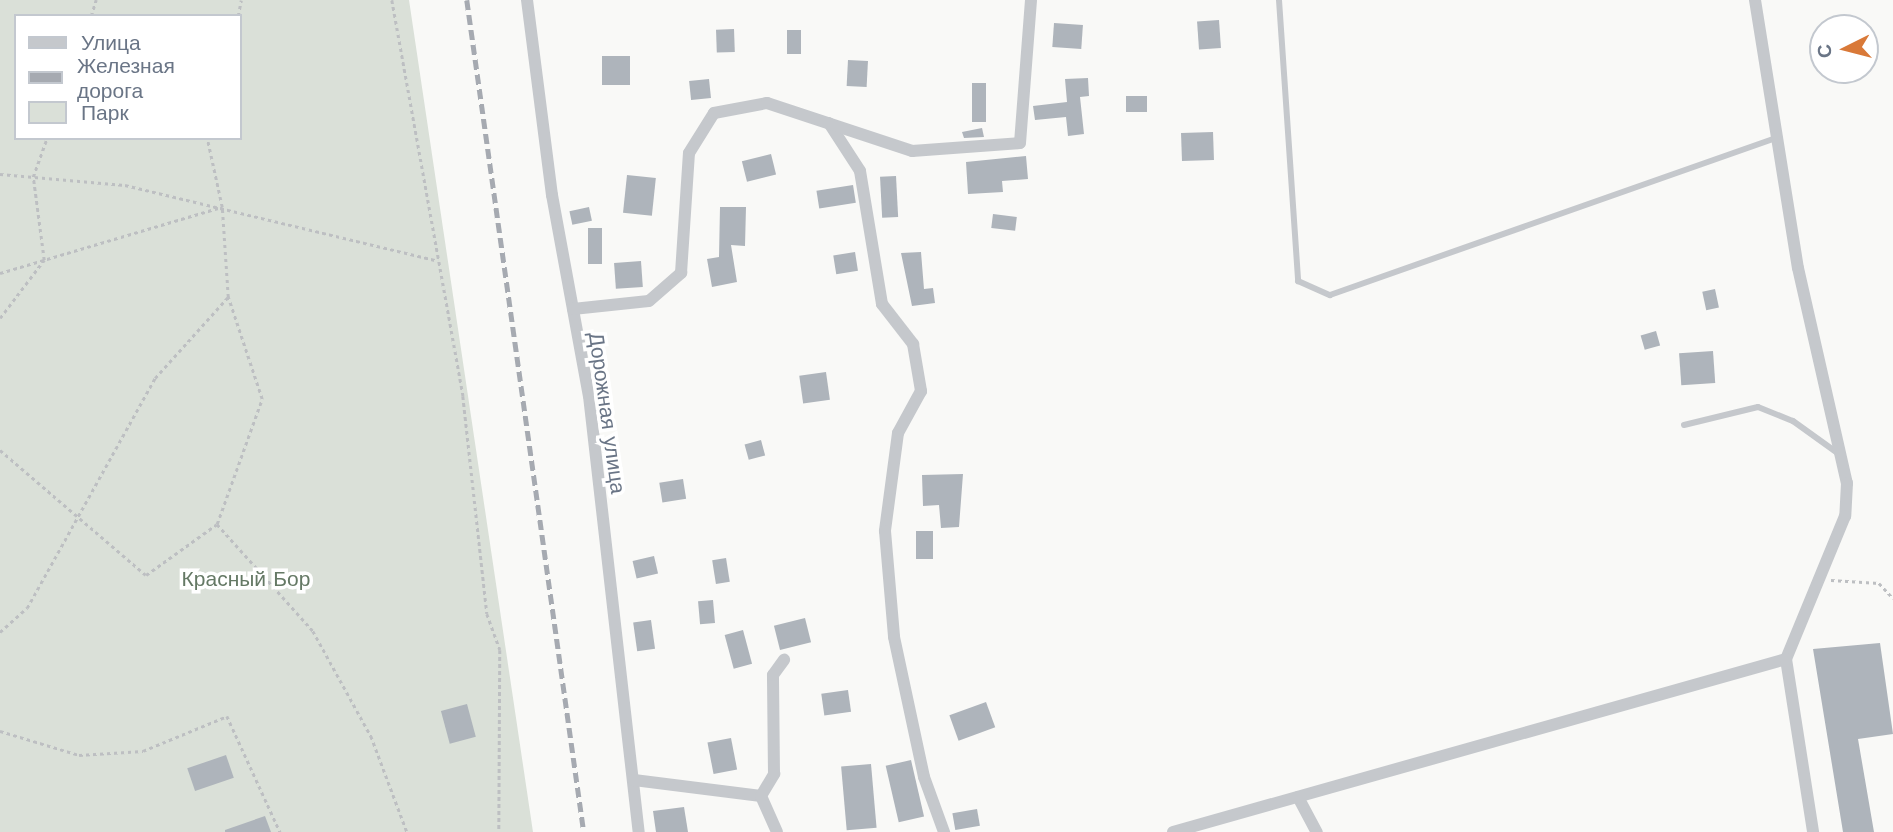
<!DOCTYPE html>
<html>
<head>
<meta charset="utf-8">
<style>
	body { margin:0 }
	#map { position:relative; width:1893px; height:832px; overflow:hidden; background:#f9f9f7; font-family:"Work Sans",sans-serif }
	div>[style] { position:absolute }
	.green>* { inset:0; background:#dae0d8 }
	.building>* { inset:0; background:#aeb4bb; transform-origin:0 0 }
	.path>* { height:2.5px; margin-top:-1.25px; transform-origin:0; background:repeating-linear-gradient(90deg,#bdbfc2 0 3.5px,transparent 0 7px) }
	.lane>* { height:6px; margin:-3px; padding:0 3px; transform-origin:3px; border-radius:3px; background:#c5c8cc }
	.street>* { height:12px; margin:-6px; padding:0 6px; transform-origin:6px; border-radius:6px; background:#c5c8cc }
	.rail>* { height:4.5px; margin-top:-2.25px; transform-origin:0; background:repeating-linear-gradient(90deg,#a6aab1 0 10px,transparent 0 15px) }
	span { translate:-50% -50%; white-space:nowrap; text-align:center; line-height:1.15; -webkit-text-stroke:7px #fff; paint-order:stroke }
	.street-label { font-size:21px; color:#6a7586 }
	.park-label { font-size:21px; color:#657965 }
	.legend { position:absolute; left:14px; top:14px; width:228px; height:126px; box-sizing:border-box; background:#fff; border:2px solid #c3c8cf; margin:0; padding:9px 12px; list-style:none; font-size:21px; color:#6a7586 }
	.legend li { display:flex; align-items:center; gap:14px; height:35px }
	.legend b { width:35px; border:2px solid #c3c8cf }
	.north { position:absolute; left:1809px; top:14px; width:70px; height:70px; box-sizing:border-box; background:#fff; border:2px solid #c3c8cf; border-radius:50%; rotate:264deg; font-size:19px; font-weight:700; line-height:28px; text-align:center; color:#6a7586 }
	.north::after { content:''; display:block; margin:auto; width:24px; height:32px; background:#d97938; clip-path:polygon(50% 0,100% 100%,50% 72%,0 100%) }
</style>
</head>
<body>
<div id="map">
	<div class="green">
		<i style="clip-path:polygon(evenodd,0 0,409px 0,533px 832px,0 832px,0 0,16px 16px,240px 16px,240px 138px,16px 138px,16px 16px)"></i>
	</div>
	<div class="building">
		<i style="left:1219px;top:20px;width:28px;height:22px;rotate:86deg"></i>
		<i style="left:1054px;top:23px;width:29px;height:24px;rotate:4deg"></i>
		<i style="left:734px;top:29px;width:23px;height:18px;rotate:88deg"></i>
		<i style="left:787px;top:30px;width:14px;height:24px"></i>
		<i style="left:602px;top:56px;width:28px;height:29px"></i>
		<i style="left:848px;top:60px;width:20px;height:26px;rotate:3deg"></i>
		<i style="clip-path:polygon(1088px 78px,1089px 96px,1080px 97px,1084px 134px,1068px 136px,1066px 117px,1035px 120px,1033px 106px,1067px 102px,1065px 79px)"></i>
		<i style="left:709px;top:79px;width:19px;height:20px;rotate:84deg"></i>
		<i style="left:972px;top:83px;width:14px;height:39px"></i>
		<i style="left:1126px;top:96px;width:21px;height:16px"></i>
		<i style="clip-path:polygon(982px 128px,984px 137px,964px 138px,962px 132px)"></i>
		<i style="left:1213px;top:132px;width:28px;height:32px;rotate:88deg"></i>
		<i style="left:771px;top:154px;width:21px;height:30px;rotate:76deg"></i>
		<i style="clip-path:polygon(1026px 156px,1028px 179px,1002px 181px,1003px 192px,968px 194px,966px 162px)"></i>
		<i style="left:627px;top:175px;width:29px;height:38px;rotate:6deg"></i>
		<i style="left:896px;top:176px;width:41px;height:16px;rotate:87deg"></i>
		<i style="left:853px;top:185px;width:18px;height:37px;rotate:81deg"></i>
		<i style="left:589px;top:207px;width:14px;height:20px;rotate:78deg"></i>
		<i style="clip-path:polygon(720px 207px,746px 207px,745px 246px,731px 245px,737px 282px,712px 287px,707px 259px,719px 257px)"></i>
		<i style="left:993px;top:214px;width:24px;height:14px;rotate:7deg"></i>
		<i style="left:588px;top:228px;width:14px;height:36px"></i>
		<i style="left:855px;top:252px;width:19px;height:22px;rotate:81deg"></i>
		<i style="clip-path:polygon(921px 252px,924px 289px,933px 288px,935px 303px,912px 306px,901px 253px)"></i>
		<i style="left:641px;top:261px;width:26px;height:27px;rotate:86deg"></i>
		<i style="left:1715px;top:289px;width:19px;height:13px;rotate:78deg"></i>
		<i style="left:1656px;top:331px;width:15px;height:16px;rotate:74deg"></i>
		<i style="left:1713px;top:351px;width:32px;height:34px;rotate:86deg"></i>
		<i style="left:826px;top:372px;width:28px;height:27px;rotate:82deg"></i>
		<i style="left:761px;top:440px;width:16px;height:17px;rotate:75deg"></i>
		<i style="clip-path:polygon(963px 474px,959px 527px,941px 528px,939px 505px,923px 506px,922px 475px)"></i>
		<i style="left:683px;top:479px;width:20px;height:24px;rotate:81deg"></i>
		<i style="left:916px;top:531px;width:17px;height:28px"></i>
		<i style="left:654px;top:556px;width:18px;height:22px;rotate:77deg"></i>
		<i style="left:726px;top:558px;width:24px;height:14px;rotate:81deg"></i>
		<i style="left:713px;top:600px;width:23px;height:15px;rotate:85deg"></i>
		<i style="left:805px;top:618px;width:25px;height:32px;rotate:76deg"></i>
		<i style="left:651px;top:620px;width:29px;height:18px;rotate:82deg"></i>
		<i style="left:743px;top:630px;width:35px;height:19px;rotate:75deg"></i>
		<i style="clip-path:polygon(1880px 643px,1893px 734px,1858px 739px,1874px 832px,1843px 832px,1813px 649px)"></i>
		<i style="left:848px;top:690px;width:22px;height:27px;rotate:82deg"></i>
		<i style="left:986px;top:702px;width:27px;height:39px;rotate:70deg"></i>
		<i style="left:467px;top:704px;width:34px;height:27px;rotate:75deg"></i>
		<i style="left:731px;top:738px;width:32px;height:24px;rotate:79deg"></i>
		<i style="left:226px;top:755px;width:24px;height:41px;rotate:71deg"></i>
		<i style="left:911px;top:760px;width:58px;height:26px;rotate:77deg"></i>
		<i style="left:871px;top:764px;width:64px;height:30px;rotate:85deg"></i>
		<i style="clip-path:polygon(684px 807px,688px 832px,656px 832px,653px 811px)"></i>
		<i style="left:977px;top:809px;width:17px;height:25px;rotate:80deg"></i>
		<i style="clip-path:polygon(265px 816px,271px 832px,225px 832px,225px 830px)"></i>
	</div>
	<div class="path">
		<i style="left:392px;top:0;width:402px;rotate:79.8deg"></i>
		<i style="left:463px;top:396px;width:219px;rotate:83.7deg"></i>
		<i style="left:487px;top:614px;width:38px;rotate:70deg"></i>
		<i style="left:500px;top:650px;width:182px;rotate:90.3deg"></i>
		<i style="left:91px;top:16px;width:17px;rotate:-73deg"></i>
		<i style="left:238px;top:16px;width:16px;rotate:-79deg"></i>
		<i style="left:0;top:174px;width:125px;rotate:5deg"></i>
		<i style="left:125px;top:185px;width:322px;rotate:13.6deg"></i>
		<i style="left:0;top:273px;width:232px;rotate:-16.6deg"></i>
		<i style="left:0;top:318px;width:73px;rotate:-52.8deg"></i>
		<i style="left:44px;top:260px;width:84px;rotate:-97.5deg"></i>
		<i style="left:33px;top:177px;width:41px;rotate:-70.3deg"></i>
		<i style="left:0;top:450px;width:192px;rotate:40.6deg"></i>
		<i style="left:146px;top:575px;width:87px;rotate:-35.7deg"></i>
		<i style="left:217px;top:524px;width:144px;rotate:48.1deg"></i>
		<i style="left:313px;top:631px;width:120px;rotate:61.1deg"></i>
		<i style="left:371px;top:736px;width:103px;rotate:69.4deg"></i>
		<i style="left:217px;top:524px;width:133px;rotate:-70.2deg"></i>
		<i style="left:262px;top:399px;width:108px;rotate:-108.4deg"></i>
		<i style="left:1831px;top:580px;width:48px;rotate:3.6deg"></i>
		<i style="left:1879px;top:583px;width:21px;rotate:47deg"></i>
		<i style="left:0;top:632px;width:36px;rotate:-42deg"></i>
		<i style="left:27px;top:608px;width:263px;rotate:-60.9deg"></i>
		<i style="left:155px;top:378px;width:109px;rotate:-48deg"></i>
		<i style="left:228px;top:297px;width:90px;rotate:-93.8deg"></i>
		<i style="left:222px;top:207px;width:71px;rotate:-102.3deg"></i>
		<i style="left:0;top:731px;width:83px;rotate:16.9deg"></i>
		<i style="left:79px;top:755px;width:64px;rotate:-3.6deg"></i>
		<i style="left:143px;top:751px;width:91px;rotate:-22.6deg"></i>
		<i style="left:227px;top:716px;width:128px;rotate:65.4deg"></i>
	</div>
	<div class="lane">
		<i style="left:1279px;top:0;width:282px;rotate:86.1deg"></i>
		<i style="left:1298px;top:281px;width:35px;rotate:24deg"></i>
		<i style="left:1330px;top:295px;width:472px;rotate:-19.4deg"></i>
		<i style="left:1684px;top:425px;width:76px;rotate:-13.7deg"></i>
		<i style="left:1758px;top:407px;width:38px;rotate:22deg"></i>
		<i style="left:1793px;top:421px;width:57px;rotate:35.7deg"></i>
	</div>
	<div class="street">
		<i style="left:527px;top:0;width:197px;rotate:82.7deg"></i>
		<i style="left:552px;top:195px;width:204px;rotate:79.6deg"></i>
		<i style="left:589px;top:396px;width:439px;rotate:83.5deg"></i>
		<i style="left:1755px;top:0;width:271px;rotate:80.9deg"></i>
		<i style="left:1798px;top:268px;width:221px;rotate:77.2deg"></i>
		<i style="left:1847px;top:483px;width:33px;rotate:93deg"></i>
		<i style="left:1845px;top:516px;width:155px;rotate:112.4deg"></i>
		<i style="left:829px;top:123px;width:57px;rotate:57.1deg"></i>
		<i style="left:860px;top:171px;width:135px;rotate:80.6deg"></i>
		<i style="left:882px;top:304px;width:51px;rotate:52.2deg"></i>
		<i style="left:913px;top:344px;width:48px;rotate:80.3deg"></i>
		<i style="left:921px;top:391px;width:48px;rotate:118.7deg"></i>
		<i style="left:898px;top:433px;width:99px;rotate:97.6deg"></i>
		<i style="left:885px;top:531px;width:106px;rotate:85.1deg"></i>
		<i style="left:894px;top:637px;width:143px;rotate:77.9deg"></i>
		<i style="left:924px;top:777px;width:59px;rotate:70deg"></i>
		<i style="left:573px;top:309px;width:76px;rotate:-6deg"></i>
		<i style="left:649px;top:301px;width:43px;rotate:-41.2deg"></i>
		<i style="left:681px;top:273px;width:120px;rotate:-86.2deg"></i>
		<i style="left:689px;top:153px;width:47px;rotate:-58deg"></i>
		<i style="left:714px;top:113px;width:54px;rotate:-10.7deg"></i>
		<i style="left:767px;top:103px;width:153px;rotate:18.3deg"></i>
		<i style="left:912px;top:151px;width:108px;rotate:-4.2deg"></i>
		<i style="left:1020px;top:143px;width:143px;rotate:-85.6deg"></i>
		<i style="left:634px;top:780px;width:128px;rotate:7.2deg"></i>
		<i style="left:761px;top:796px;width:39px;rotate:66deg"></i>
		<i style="left:761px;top:796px;width:26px;rotate:-59deg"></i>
		<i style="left:774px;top:774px;width:99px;rotate:-90.6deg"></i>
		<i style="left:773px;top:675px;width:19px;rotate:-54deg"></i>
		<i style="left:1298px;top:797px;width:40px;rotate:62deg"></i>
		<i style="left:1173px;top:832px;width:637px;rotate:-15.76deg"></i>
		<i style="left:1786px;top:659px;width:175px;rotate:81.1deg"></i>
	</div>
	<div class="rail">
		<i style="left:467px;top:0;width:840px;rotate:82deg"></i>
	</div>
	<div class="street-label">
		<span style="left:607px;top:413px;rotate:82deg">Дорожная улица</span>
	</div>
	<div class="park-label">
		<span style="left:246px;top:579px">Красный Бор</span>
	</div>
	<ul class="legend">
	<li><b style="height:9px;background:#c5c8cc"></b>Улица</li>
	<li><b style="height:9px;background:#a6aab1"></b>Железная дорога</li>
	<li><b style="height:19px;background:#dae0d8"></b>Парк</li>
	</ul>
	<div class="north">С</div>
</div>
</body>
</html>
